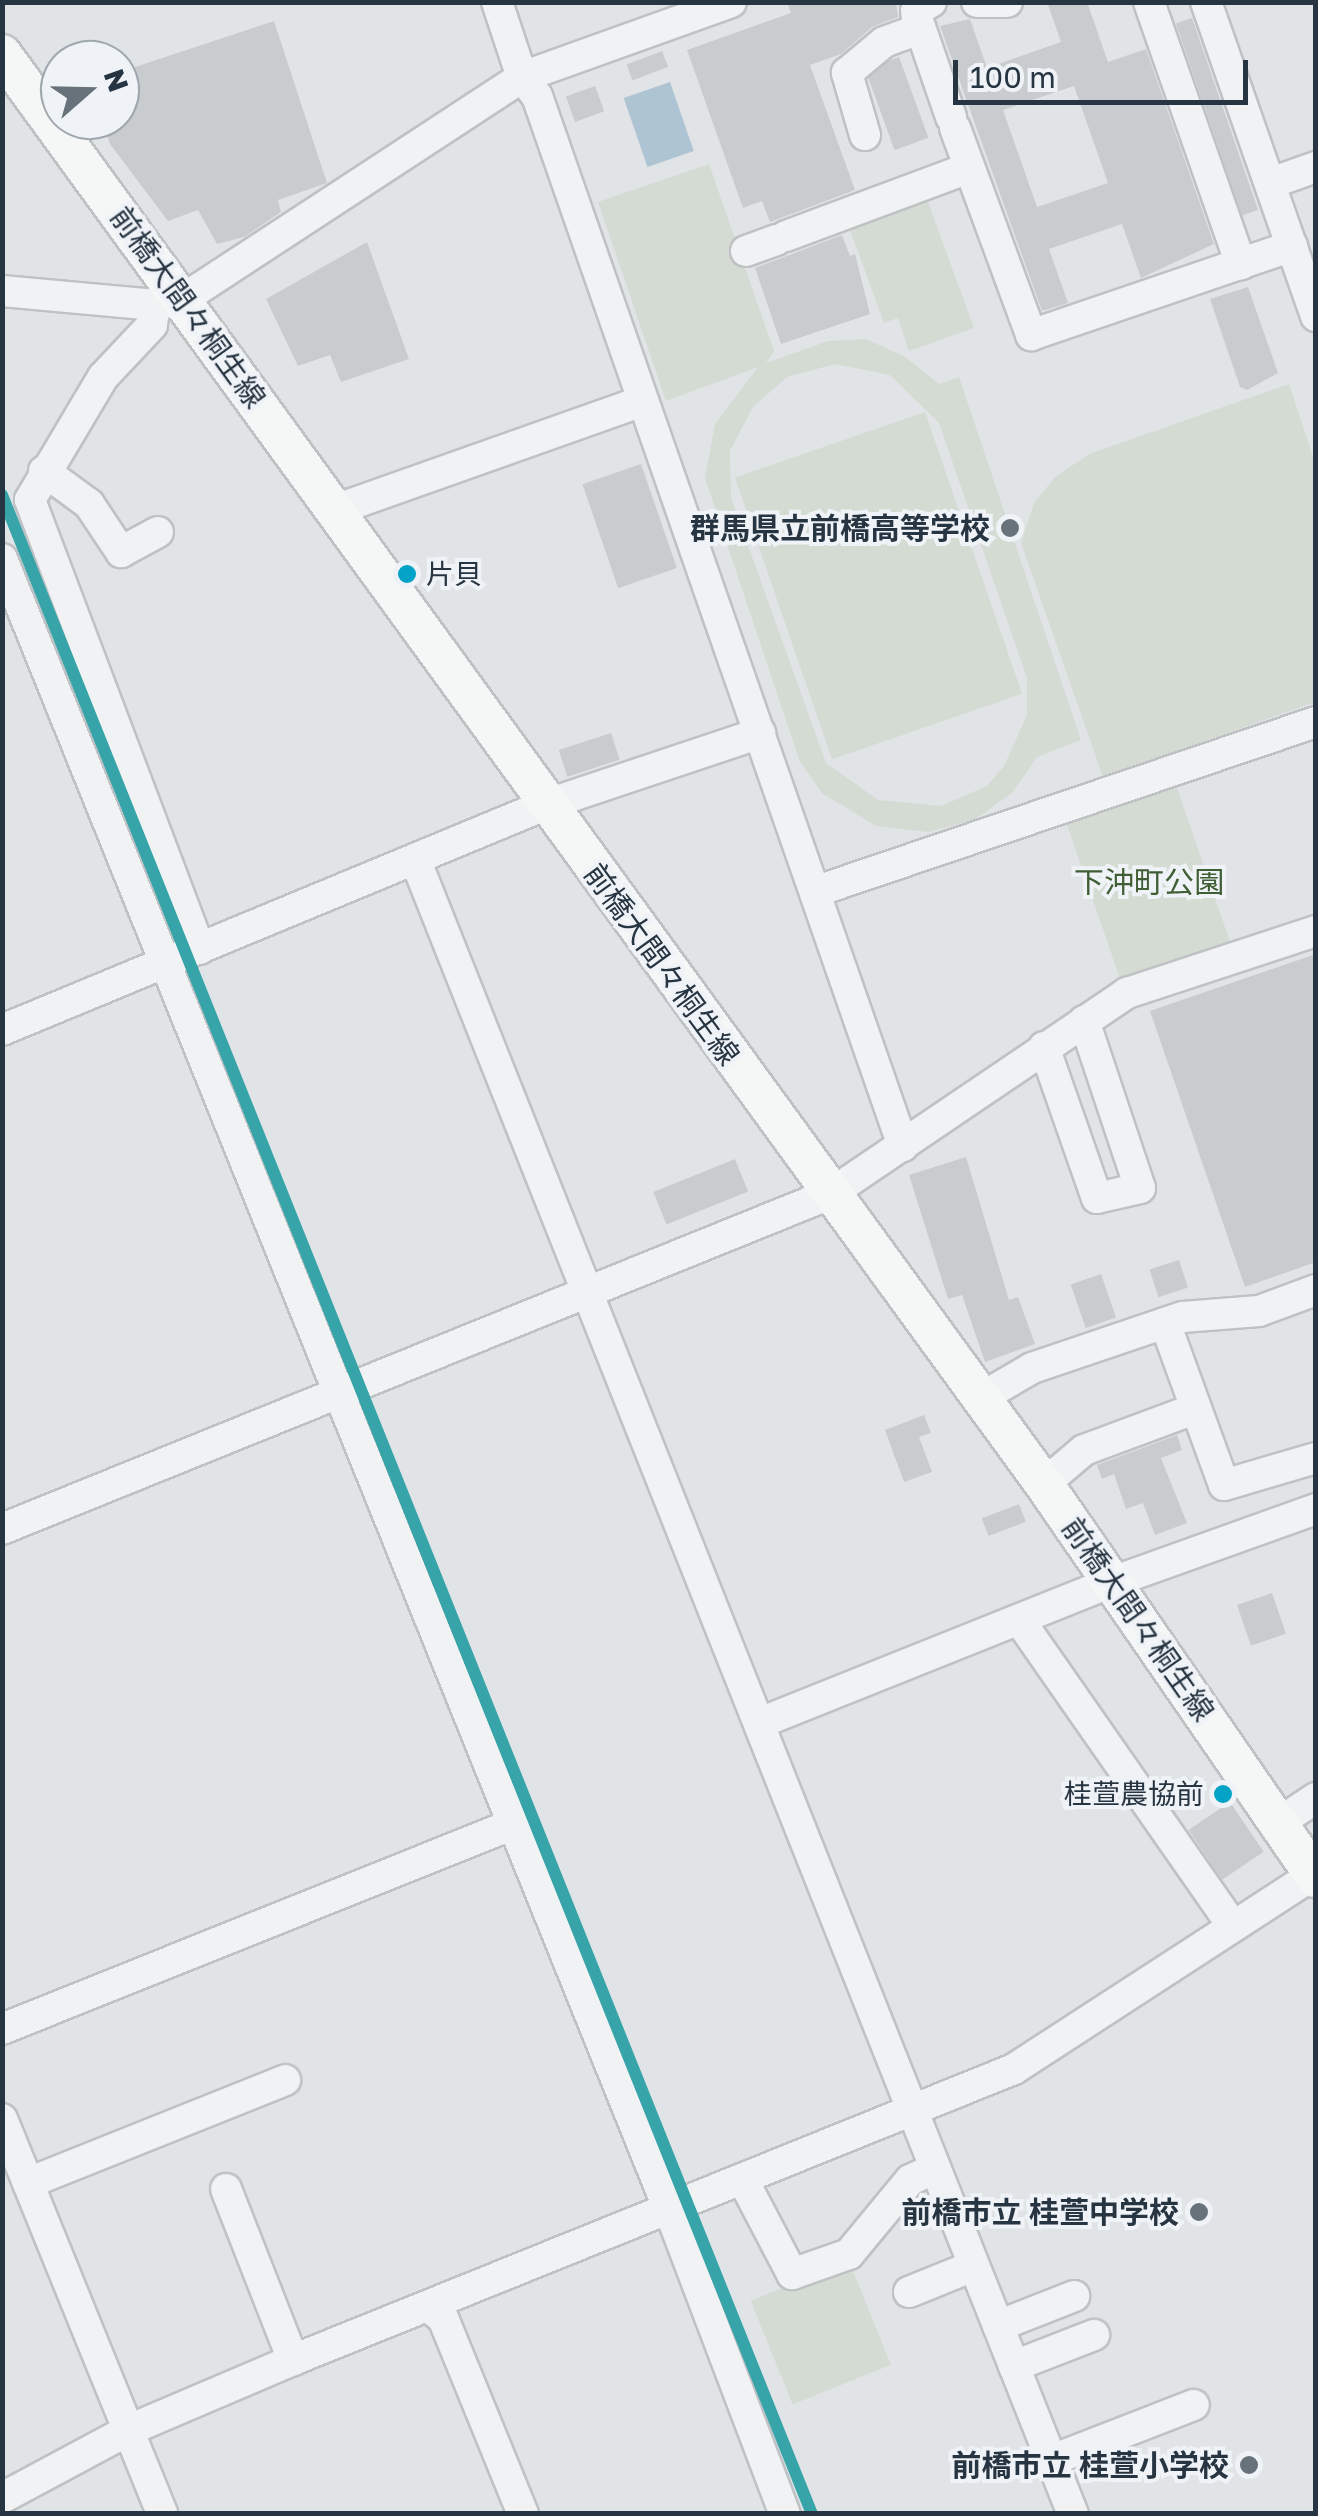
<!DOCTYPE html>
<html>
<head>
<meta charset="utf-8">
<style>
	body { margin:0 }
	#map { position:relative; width:1318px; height:2516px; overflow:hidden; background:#e1e4e7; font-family:"Golos Text","Noto Sans JP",sans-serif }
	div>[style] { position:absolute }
	.green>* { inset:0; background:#d3dbd2; transform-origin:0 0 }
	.water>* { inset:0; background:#aec4d3; transform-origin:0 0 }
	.building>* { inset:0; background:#c9cccf; transform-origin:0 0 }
	.roads { filter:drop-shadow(2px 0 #bfc2c5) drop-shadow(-2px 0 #bfc2c5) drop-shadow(0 2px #bfc2c5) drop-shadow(0 -2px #bfc2c5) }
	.minor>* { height:30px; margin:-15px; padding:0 15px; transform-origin:15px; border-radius:15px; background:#f1f2f3 }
	.major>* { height:38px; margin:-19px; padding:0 19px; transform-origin:19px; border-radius:19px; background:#f5f6f6 }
	.rail-1>* { height:12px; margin:-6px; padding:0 6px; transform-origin:6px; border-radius:6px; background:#36a4a8 }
	.dots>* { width:28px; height:28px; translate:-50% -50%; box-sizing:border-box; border:5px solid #eff3f7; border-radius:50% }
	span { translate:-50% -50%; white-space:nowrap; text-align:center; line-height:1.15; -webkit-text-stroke:8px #eff3f7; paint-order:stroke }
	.bus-label { font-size:28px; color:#273441 }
	.left { translate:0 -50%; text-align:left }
	.right { translate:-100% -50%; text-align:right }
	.street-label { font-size:30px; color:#273441 }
	.poi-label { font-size:30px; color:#273441; font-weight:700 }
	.park-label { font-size:30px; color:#405e34 }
	.frame { position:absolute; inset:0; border:5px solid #273441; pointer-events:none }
	.north { position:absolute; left:40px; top:40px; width:100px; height:100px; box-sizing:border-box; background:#eff3f7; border:2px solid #9fa7ae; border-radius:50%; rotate:70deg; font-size:28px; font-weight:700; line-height:40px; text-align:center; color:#273441 }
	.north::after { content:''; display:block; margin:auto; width:35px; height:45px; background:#68727b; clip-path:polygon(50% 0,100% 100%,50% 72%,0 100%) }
	.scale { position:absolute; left:953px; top:60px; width:295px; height:45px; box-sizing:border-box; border:5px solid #273441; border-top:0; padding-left:12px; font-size:30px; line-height:35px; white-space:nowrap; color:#273441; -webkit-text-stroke:8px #eff3f7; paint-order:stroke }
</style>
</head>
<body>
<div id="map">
	<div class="green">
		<i style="clip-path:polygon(evenodd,709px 164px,774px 351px,766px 363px,828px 341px,865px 339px,904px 356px,939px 384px,959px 377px,1081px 740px,1037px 757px,1012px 793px,974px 820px,928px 832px,876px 826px,822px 793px,800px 762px,705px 478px,715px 424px,758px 367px,666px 401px,598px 202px,709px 164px,835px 364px,890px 375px,939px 423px,1027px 678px,1027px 715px,1004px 766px,987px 786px,941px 806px,878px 800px,826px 763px,731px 498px,730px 451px,753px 407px,787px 377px,835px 364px)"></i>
		<i style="clip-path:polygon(928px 202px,974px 328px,909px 351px,898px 318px,884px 323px,850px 230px)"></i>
		<i style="clip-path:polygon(1289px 384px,1315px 463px,1315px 702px,1103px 777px,1021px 543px,1034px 503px,1055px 477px,1089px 454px)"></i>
		<i style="left:925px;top:412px;width:298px;height:201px;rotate:71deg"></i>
		<i style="left:1175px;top:782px;width:170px;height:116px;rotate:71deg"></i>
		<i style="left:849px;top:2261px;width:112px;height:106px;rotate:68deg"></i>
	</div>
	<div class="water">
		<i style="left:670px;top:82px;width:73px;height:49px;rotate:71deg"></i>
	</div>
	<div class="building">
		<i style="clip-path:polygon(787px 2px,896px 2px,898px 17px,872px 27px,841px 54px,810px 65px,855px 190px,770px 222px,762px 201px,743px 208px,687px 50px,791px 13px)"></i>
		<i style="clip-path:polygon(evenodd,1047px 2px,1087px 2px,1108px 62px,1146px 49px,1214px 244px,1141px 278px,1122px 224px,1049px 249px,1068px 303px,1042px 311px,940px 26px,970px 19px,987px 68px,1061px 42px,1047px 2px,1074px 86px,1108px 183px,1037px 207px,1003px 110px,1074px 86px)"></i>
		<i style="left:1192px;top:18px;width:203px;height:17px;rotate:71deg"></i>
		<i style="clip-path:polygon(274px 21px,327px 183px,278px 200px,281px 212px,244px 237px,217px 244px,198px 210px,168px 221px,110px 144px,102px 120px,120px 120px,120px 72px)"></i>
		<i style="left:662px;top:51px;width:17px;height:38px;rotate:69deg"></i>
		<i style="left:899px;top:57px;width:86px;height:36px;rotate:70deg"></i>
		<i style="left:595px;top:86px;width:27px;height:31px;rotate:70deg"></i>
		<i style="clip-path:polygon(842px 235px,850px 256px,855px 254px,870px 314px,781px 344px,755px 268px)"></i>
		<i style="clip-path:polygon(367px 242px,409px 359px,341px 382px,330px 355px,298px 366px,266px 299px)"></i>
		<i style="clip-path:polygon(1248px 287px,1278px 373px,1247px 390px,1240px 387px,1210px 299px)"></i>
		<i style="left:641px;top:464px;width:110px;height:62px;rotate:71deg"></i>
		<i style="left:611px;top:733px;width:28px;height:55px;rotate:72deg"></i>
		<i style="clip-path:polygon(1316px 954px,1316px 1262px,1245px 1287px,1150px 1011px)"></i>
		<i style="clip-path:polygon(966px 1157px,1009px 1300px,1018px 1297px,1035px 1344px,985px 1362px,962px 1295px,948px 1299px,909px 1175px)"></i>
		<i style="left:735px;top:1159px;width:35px;height:88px;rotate:68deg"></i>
		<i style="left:1179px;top:1260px;width:29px;height:31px;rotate:72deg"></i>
		<i style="left:1101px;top:1274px;width:46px;height:32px;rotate:71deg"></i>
		<i style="clip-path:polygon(924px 1415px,931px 1433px,919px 1437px,932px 1472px,904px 1482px,885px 1430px)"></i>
		<i style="clip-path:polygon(1177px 1435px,1182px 1450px,1161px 1458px,1187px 1523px,1155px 1535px,1143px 1503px,1126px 1509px,1114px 1474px,1102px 1479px,1097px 1465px)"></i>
		<i style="left:1019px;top:1504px;width:19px;height:40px;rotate:69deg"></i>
		<i style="left:1272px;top:1593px;width:43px;height:37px;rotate:71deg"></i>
		<i style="left:1230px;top:1802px;width:60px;height:50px;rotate:56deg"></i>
	</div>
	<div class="roads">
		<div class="minor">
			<i style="left:497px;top:2px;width:79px;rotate:71.6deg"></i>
			<i style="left:522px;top:77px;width:24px;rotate:52deg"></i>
			<i style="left:537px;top:96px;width:1112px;rotate:70.78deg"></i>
			<i style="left:931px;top:2px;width:17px;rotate:149deg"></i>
			<i style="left:916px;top:11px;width:7px;rotate:82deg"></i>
			<i style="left:917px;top:18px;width:105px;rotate:71deg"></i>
			<i style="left:977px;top:2px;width:30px"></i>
			<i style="left:1149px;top:2px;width:278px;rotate:70.7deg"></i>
			<i style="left:1206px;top:2px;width:333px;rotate:70.7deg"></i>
			<i style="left:955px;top:128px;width:221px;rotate:69.8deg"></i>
			<i style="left:1031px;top:335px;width:276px;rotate:-18.8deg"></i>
			<i style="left:865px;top:135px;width:65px;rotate:-106.2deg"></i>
			<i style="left:847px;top:73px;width:48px;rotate:-40deg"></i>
			<i style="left:884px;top:42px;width:38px;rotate:-20deg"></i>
			<i style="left:1271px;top:183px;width:48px;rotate:-19.6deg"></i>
			<i style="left:786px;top:236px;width:195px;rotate:-20.4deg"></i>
			<i style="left:746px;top:251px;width:32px;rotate:-20deg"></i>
			<i style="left:2px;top:291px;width:154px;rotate:5.2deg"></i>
			<i style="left:155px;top:305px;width:29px;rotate:-12deg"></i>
			<i style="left:183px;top:299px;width:405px;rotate:-33.2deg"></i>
			<i style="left:522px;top:77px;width:222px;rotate:-19.7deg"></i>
			<i style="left:155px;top:305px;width:20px;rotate:99deg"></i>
			<i style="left:152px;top:325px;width:71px;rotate:133.3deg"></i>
			<i style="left:103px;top:377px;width:143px;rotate:120.7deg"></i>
			<i style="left:30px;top:500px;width:480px;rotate:69.3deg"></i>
			<i style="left:44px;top:471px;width:56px;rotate:36.3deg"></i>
			<i style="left:89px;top:504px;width:58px;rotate:56.3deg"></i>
			<i style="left:121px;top:552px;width:42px;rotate:-28.4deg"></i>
			<i style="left:335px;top:510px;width:326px;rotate:-19.5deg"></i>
			<i style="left:2px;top:559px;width:1797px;rotate:68deg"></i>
			<i style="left:675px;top:2225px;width:309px;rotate:69.2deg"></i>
			<i style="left:415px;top:859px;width:1781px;rotate:68.32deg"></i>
			<i style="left:817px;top:891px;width:527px;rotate:-18.71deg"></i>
			<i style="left:2px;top:1030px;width:588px;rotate:-22.51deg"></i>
			<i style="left:545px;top:805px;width:227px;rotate:-18.5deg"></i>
			<i style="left:1044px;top:1047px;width:160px;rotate:70.7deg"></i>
			<i style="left:1097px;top:1198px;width:44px;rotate:-13.1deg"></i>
			<i style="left:1140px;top:1188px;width:176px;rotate:-108.5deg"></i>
			<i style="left:1165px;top:1323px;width:172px;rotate:70deg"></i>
			<i style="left:1224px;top:1485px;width:96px;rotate:-16.4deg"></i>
			<i style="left:979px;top:1399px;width:61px;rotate:-30.3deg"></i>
			<i style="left:1032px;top:1368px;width:159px;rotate:-18.7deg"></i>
			<i style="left:1183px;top:1317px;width:76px;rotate:-4.5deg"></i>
			<i style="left:1259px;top:1311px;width:61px;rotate:-20.2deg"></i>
			<i style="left:1044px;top:1484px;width:52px;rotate:-40.4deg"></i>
			<i style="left:1084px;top:1450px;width:117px;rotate:-20.4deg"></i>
			<i style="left:2px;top:1529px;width:893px;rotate:-22.03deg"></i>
			<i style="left:830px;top:1194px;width:359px;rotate:-34.1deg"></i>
			<i style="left:1127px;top:993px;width:199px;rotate:-18.2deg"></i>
			<i style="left:1020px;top:1621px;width:372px;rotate:55.1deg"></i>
			<i style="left:762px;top:1722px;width:377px;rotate:-21.8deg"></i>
			<i style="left:1112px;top:1582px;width:217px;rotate:-19.7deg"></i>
			<i style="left:1280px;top:1822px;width:43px;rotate:-33.7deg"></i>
			<i style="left:2px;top:2029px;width:548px;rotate:-21.84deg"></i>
			<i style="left:2px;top:2119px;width:426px;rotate:67.9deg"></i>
			<i style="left:744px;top:2182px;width:104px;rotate:62.4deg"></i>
			<i style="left:792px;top:2274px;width:60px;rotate:-19.3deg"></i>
			<i style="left:849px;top:2254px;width:96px;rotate:-50.5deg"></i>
			<i style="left:910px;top:2180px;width:26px;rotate:-25deg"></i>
			<i style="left:28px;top:2183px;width:277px;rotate:-21.8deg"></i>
			<i style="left:226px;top:2189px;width:184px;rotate:68.6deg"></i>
			<i style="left:909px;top:2292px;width:69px;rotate:-22.1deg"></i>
			<i style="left:431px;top:2309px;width:15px;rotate:37deg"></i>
			<i style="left:443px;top:2318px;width:212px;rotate:67.8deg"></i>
			<i style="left:998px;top:2326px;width:82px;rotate:-21.5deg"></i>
			<i style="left:1014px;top:2366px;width:86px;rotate:-21.2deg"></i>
			<i style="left:1052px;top:2460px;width:152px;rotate:-21.2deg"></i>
			<i style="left:2px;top:2498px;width:144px;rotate:-28.2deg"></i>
			<i style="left:129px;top:2430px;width:178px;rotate:-23.1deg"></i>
			<i style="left:293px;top:2360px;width:778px;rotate:-21.98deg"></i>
			<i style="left:1014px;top:2069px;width:360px;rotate:-33deg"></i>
		</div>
		<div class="major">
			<i style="left:2px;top:54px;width:1769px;rotate:53.92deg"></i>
			<i style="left:1044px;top:1484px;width:479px;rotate:55.4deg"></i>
		</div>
	</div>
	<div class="rail-1">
		<i style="left:2px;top:495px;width:2175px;rotate:68.14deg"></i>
	</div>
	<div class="dots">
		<i style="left:1010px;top:528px;background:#68727b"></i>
		<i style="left:407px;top:574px;background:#02a3c7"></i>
		<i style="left:1223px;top:1794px;background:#02a3c7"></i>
		<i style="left:1199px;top:2212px;background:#68727b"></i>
		<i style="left:1249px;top:2465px;background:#68727b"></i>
	</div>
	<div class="bus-label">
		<span class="left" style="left:426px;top:574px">片貝</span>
		<span class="right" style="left:1204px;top:1794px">桂萱農協前</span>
	</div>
	<div class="street-label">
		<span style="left:188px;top:307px;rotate:54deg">前橋大間々桐生線</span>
		<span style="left:662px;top:964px;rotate:54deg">前橋大間々桐生線</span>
		<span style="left:1138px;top:1619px;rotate:55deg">前橋大間々桐生線</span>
	</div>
	<div class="poi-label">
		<span class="right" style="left:990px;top:528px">群馬県立前橋高等学校</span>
		<span class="right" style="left:1179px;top:2212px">前橋市立 桂萱中学校</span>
		<span class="right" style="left:1229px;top:2465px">前橋市立 桂萱小学校</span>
	</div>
	<div class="park-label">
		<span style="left:1149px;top:882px">下沖町公園</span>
	</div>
	<div class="frame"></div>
	<div class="north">N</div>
	<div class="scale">100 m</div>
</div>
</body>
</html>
